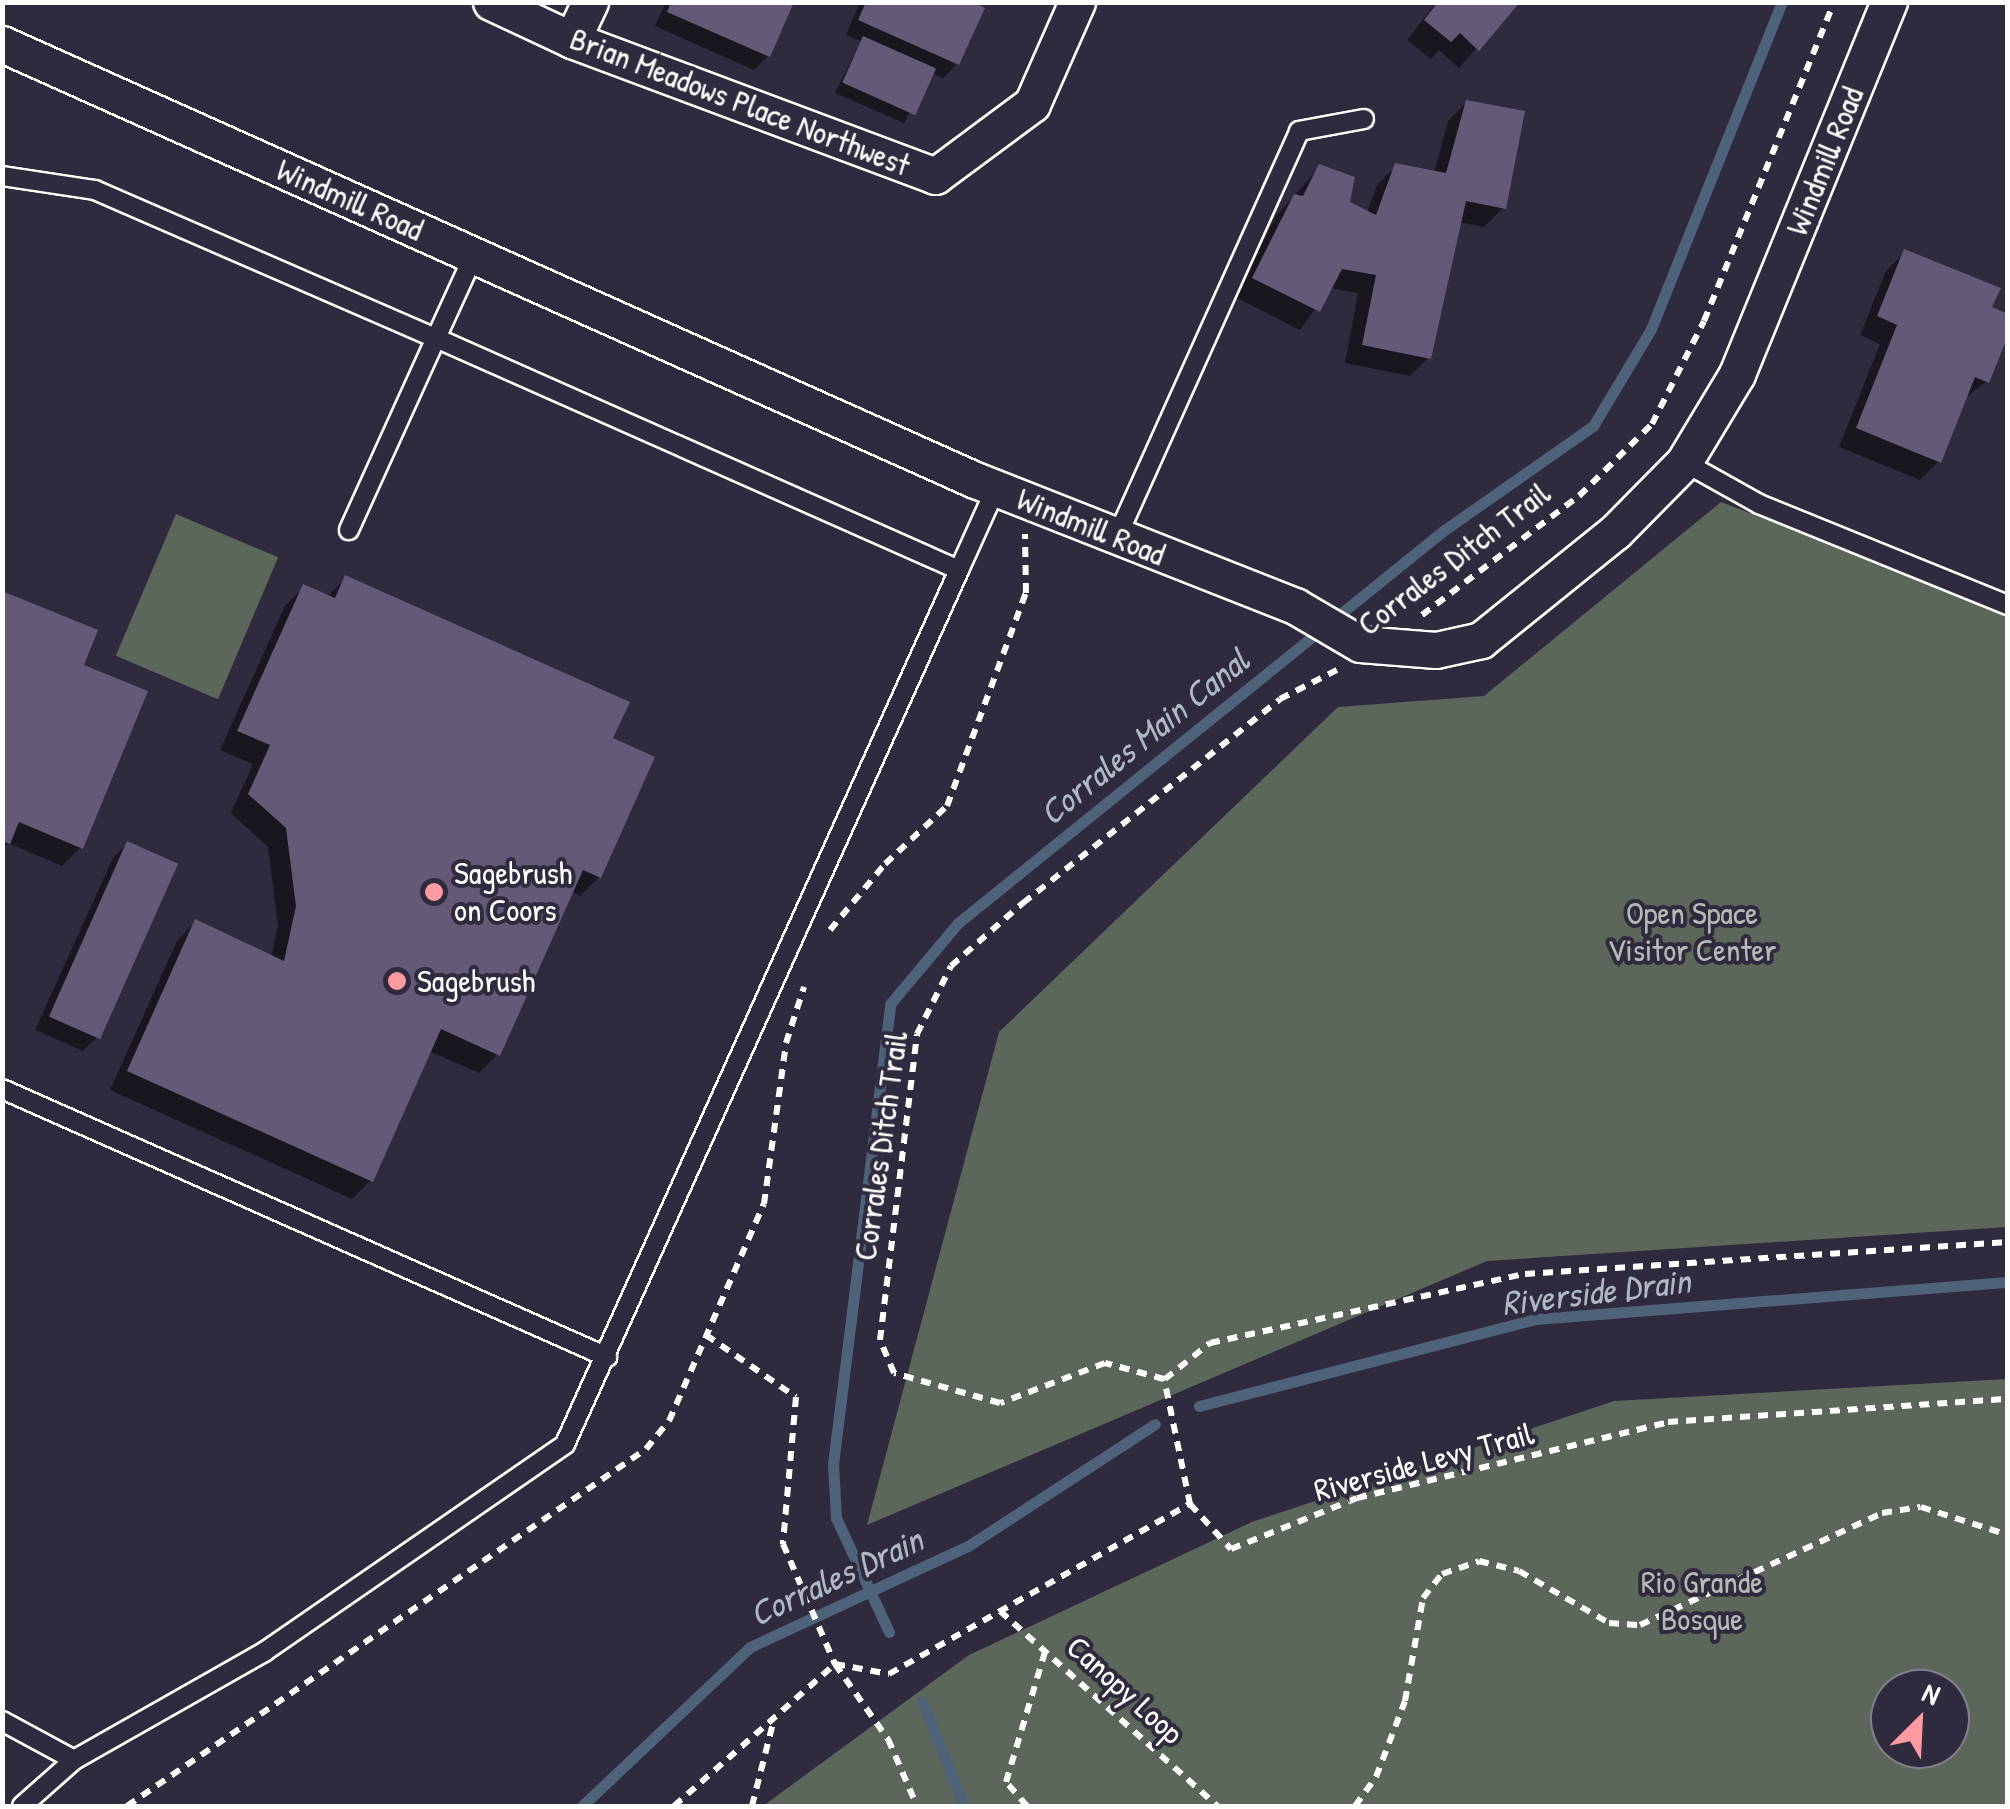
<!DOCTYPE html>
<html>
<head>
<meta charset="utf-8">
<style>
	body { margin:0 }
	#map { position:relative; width:2010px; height:1809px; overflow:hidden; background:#2f2a3d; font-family:"Patrick Hand",sans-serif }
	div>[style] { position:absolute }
	.green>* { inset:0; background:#5c665b; transform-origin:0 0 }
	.shadow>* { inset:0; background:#0007 }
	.stream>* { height:11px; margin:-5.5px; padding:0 5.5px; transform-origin:5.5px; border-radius:5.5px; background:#4e6379 }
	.building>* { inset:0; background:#645976; transform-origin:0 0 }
	.path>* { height:6px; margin-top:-3px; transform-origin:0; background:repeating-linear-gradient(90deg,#fff 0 10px,transparent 0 18px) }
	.roads { filter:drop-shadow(2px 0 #fff) drop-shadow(-2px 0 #fff) drop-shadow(0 2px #fff) drop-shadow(0 -2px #fff) }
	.service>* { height:18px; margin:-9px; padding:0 9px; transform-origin:9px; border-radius:9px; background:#2f2a3d }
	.minor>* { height:35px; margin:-17.5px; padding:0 17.5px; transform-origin:17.5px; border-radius:17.5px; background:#2f2a3d }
	.dots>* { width:28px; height:28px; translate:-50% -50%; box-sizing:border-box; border:5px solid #2f2a3d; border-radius:50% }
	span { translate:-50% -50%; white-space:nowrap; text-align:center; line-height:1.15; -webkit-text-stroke:8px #2f2a3d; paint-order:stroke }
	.street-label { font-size:32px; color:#fff }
	.poi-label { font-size:32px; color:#fff }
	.left { translate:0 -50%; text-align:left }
	.park-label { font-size:32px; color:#b6bab5 }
	.water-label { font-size:35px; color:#afb9c3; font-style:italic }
	.frame { position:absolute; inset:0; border:5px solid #fff; pointer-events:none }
	.north { position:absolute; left:1870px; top:1669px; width:100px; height:100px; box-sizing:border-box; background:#2f2a3d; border:2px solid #827f8b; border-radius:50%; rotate:24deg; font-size:28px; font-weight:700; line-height:40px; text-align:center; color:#fff }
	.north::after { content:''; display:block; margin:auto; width:35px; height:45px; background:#ff9aa2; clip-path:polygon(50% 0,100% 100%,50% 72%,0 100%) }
</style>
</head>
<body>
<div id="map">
	<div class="green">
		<i style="clip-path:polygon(1721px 502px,2007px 611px,2007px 1227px,1487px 1261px,867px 1525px,999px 1032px,1338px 707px,1484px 696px)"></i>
		<i style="left:176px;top:514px;width:111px;height:154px;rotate:23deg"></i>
		<i style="clip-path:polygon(evenodd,2007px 1379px,2007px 1806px,763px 1806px,969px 1655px,1252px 1522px,1614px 1401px,2007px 1379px,1890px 1689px,1950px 1689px,1950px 1749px,1890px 1749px,1890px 1689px)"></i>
	</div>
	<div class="shadow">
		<i style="clip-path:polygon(666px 2px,790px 2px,768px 56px,754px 70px,655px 26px)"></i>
		<i style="clip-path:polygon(860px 2px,967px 2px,957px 64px,943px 78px,931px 73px,904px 123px,835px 93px,861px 41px,846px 35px)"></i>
		<i style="clip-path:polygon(1437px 2px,1517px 2px,1459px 68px,1439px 50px,1431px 59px,1407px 40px)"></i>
		<i style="clip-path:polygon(1467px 102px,1503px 208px,1484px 227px,1459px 222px,1429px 357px,1410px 376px,1345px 363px,1358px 293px,1330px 288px,1300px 330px,1235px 297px,1276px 216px,1320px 167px,1347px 204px,1367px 213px,1377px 185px,1396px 166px,1434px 174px,1448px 121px)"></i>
		<i style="clip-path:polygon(1905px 252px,1989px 309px,1987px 381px,1964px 399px,1939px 461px,1920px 480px,1839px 447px,1880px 344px,1860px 335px,1886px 271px)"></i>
		<i style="clip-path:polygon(346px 578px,610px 740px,599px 877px,580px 896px,571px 891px,498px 1054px,479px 1073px,429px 1051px,371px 1180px,352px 1199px,110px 1090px,177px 941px,195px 922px,271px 958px,278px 926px,268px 847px,231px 813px,253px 764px,220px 750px,285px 606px,304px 587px,327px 597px)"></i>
		<i style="clip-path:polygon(2px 593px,81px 666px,81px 847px,62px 866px,8px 843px,2px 849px)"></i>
		<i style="clip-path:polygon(127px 844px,97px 1037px,83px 1051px,35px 1030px,113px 858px)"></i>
	</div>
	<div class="stream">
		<i style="left:1199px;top:1406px;width:348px;rotate:-14.5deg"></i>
		<i style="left:1536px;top:1319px;width:473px;rotate:-4.5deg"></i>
		<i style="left:889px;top:1632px;width:126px;rotate:-114.9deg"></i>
		<i style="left:836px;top:1518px;width:54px;rotate:-93.2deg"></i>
		<i style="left:833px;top:1464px;width:464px;rotate:-82.9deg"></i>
		<i style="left:890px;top:1004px;width:106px;rotate:-50deg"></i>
		<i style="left:958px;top:923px;width:624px;rotate:-38.95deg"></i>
		<i style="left:1443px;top:531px;width:183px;rotate:-35deg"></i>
		<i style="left:1593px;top:426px;width:113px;rotate:-59.1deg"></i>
		<i style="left:1651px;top:329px;width:352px;rotate:-68.2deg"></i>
		<i style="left:922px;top:1701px;width:113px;rotate:68.2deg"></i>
		<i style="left:582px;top:1806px;width:231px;rotate:-43.4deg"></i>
		<i style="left:750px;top:1647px;width:240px;rotate:-24.9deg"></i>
		<i style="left:968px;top:1546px;width:223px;rotate:-33.1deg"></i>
	</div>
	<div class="building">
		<i style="clip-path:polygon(671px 2px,794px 2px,770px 57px,667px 12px)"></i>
		<i style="clip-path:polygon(866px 2px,973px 2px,985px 8px,959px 65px,858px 20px)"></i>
		<i style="clip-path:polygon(1438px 2px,1520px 2px,1479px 51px,1460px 33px,1451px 42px,1424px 20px)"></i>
		<i style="left:863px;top:36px;width:80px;height:51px;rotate:24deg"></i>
		<i style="clip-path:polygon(1466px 100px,1525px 111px,1506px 209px,1466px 201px,1431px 359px,1362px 345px,1376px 275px,1342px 269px,1320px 312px,1252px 278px,1294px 194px,1303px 196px,1319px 164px,1355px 177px,1350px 202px,1376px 215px,1395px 163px,1446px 173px)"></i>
		<i style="clip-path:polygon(1904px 249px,2001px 288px,1992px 307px,2008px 314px,2008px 336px,1989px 383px,1975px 377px,1941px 463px,1856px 428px,1897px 325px,1877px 316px)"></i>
		<i style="clip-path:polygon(345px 575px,630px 702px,613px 738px,655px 757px,601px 878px,583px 870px,500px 1056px,441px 1029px,373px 1182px,127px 1071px,195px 919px,284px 961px,296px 906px,286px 828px,248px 794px,270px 745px,237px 731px,303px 584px,335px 598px)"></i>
		<i style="clip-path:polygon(2px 591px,98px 630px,84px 665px,148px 691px,83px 849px,19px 822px,10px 844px,2px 841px)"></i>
		<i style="left:127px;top:841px;width:56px;height:192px;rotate:24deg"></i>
	</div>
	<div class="path">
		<i style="left:1422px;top:615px;width:197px;rotate:-37.2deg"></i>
		<i style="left:1579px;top:496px;width:103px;rotate:-44.6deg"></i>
		<i style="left:1652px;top:424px;width:115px;rotate:-63.2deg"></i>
		<i style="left:1704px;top:321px;width:344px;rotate:-67.8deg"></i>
		<i style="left:830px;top:930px;width:86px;rotate:-50.2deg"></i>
		<i style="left:885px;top:864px;width:85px;rotate:-43.1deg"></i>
		<i style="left:947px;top:806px;width:227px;rotate:-69.7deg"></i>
		<i style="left:1026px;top:593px;width:59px;rotate:-91deg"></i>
		<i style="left:706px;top:1335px;width:109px;rotate:34.6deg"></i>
		<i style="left:796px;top:1397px;width:148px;rotate:95.1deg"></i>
		<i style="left:783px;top:1544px;width:131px;rotate:66.6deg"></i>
		<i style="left:835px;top:1664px;width:92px;rotate:54.8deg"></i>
		<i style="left:888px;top:1739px;width:73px;rotate:66.6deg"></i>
		<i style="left:1165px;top:1379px;width:58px;rotate:-38.7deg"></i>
		<i style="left:1210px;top:1343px;width:322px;rotate:-12.4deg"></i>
		<i style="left:1525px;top:1274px;width:484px;rotate:-3.8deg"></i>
		<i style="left:1190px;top:1504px;width:128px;rotate:-101.7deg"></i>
		<i style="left:1164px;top:1379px;width:61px;rotate:-164.8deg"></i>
		<i style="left:1105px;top:1363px;width:112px;rotate:159.1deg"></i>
		<i style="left:1000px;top:1403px;width:110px;rotate:-164.2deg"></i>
		<i style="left:894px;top:1373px;width:36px;rotate:-113deg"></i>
		<i style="left:880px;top:1340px;width:308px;rotate:-83.1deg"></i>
		<i style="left:917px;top:1034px;width:76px;rotate:-63.4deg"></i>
		<i style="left:951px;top:966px;width:96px;rotate:-41.2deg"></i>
		<i style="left:1023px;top:903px;width:328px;rotate:-38.4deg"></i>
		<i style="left:1280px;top:699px;width:64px;rotate:-27deg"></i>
		<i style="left:1000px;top:1611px;width:292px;rotate:41.9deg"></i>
		<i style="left:127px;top:1806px;width:630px;rotate:-34.52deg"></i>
		<i style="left:646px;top:1449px;width:36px;rotate:-51deg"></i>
		<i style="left:669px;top:1421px;width:237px;rotate:-66.4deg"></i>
		<i style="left:764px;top:1204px;width:162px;rotate:-82.2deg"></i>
		<i style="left:786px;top:1043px;width:59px;rotate:-72.2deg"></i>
		<i style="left:674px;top:1806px;width:215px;rotate:-41.4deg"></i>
		<i style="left:835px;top:1664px;width:55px;rotate:10.5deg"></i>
		<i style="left:889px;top:1674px;width:346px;rotate:-29.5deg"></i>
		<i style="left:1190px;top:1504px;width:61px;rotate:47.7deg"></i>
		<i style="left:1231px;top:1549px;width:136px;rotate:-22deg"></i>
		<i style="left:1357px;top:1498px;width:320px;rotate:-13.7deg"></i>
		<i style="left:1668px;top:1422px;width:341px;rotate:-3.9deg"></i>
		<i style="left:752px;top:1806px;width:90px;rotate:-75.8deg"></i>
		<i style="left:1027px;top:1806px;width:32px;rotate:-131deg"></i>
		<i style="left:1006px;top:1782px;width:136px;rotate:-73.3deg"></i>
		<i style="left:1355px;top:1806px;width:36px;rotate:-54deg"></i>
		<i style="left:1376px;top:1777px;width:81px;rotate:-69.1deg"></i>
		<i style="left:1405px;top:1701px;width:105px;rotate:-80.1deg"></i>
		<i style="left:1423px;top:1598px;width:31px;rotate:-52deg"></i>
		<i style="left:1442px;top:1574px;width:39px;rotate:-19deg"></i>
		<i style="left:1479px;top:1561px;width:41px;rotate:14deg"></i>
		<i style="left:1519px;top:1571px;width:104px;rotate:30deg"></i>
		<i style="left:1609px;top:1623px;width:31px;rotate:4deg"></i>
		<i style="left:1640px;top:1625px;width:267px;rotate:-24.8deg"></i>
		<i style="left:1882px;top:1513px;width:39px;rotate:-9deg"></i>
		<i style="left:1921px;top:1507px;width:91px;rotate:17.8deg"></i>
	</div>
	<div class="roads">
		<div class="service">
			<i style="left:2px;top:176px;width:94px;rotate:8.6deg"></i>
			<i style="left:95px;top:190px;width:372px;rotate:23.5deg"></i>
			<i style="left:436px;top:338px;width:211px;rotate:114.4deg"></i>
			<i style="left:474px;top:255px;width:91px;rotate:114.6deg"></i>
			<i style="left:436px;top:338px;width:572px;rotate:23.92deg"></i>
			<i style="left:959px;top:570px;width:90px;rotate:-65.7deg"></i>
			<i style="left:1684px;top:462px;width:86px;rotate:29.2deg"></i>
			<i style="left:1759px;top:504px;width:269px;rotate:22.1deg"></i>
			<i style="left:1116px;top:539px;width:447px;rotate:-65.8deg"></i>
			<i style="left:1299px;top:131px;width:66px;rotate:-10.5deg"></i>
			<i style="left:2px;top:1089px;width:662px;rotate:23.89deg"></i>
			<i style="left:2px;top:1721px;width:82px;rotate:28.4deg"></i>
			<i style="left:22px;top:1806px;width:69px;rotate:-41.5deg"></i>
			<i style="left:74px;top:1760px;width:219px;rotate:-29.6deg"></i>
			<i style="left:264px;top:1652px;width:366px;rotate:-34.6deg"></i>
			<i style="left:565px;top:1444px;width:959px;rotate:-65.73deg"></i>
		</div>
		<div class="minor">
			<i style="left:491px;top:2px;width:89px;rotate:25.1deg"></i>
			<i style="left:572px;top:40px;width:388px;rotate:20.5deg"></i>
			<i style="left:935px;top:176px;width:121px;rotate:-36.6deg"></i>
			<i style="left:1032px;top:104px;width:111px;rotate:-66.2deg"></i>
			<i style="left:572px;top:40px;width:42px;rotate:-64.7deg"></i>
			<i style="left:2px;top:44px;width:1066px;rotate:24.14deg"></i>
			<i style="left:975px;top:480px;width:344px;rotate:21.5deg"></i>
			<i style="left:1295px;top:606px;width:75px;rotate:30.3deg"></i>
			<i style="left:1360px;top:644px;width:76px;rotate:4.5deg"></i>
			<i style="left:1436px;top:650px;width:46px;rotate:-12.5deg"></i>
			<i style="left:1481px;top:640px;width:172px;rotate:-38.9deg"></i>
			<i style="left:1615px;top:532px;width:98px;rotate:-45.4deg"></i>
			<i style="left:1684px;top:462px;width:103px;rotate:-58.9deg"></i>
			<i style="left:1737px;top:374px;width:402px;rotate:-67.8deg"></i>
		</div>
	</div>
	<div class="dots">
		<i style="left:434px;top:892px;background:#ff9aa2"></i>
		<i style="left:397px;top:981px;background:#ff9aa2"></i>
	</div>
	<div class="street-label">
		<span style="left:740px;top:102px;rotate:21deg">Brian Meadows Place Northwest</span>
		<span style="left:1825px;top:161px;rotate:-68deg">Windmill Road</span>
		<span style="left:350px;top:200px;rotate:24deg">Windmill Road</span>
		<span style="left:1091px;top:527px;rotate:22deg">Windmill Road</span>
		<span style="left:1454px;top:559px;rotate:-37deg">Corrales Ditch Trail</span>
		<span style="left:881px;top:1146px;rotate:-82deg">Corrales Ditch Trail</span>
		<span style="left:1424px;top:1462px;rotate:-15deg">Riverside Levy Trail</span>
		<span style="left:1125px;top:1690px;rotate:42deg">Canopy Loop</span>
	</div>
	<div class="poi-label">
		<span class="left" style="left:454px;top:892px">Sagebrush<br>on Coors</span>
		<span class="left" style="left:417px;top:981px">Sagebrush</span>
	</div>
	<div class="park-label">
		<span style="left:1692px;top:932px">Open Space<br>Visitor Center</span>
		<span style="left:1702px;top:1601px">Rio Grande<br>Bosque</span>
	</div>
	<div class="water-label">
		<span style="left:1144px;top:737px;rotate:-39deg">Corrales Main Canal</span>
		<span style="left:1596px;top:1292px;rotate:-7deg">Riverside Drain</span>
		<span style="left:836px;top:1577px;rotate:-25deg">Corrales Drain</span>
	</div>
	<div class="frame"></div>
	<div class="north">N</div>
</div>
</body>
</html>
